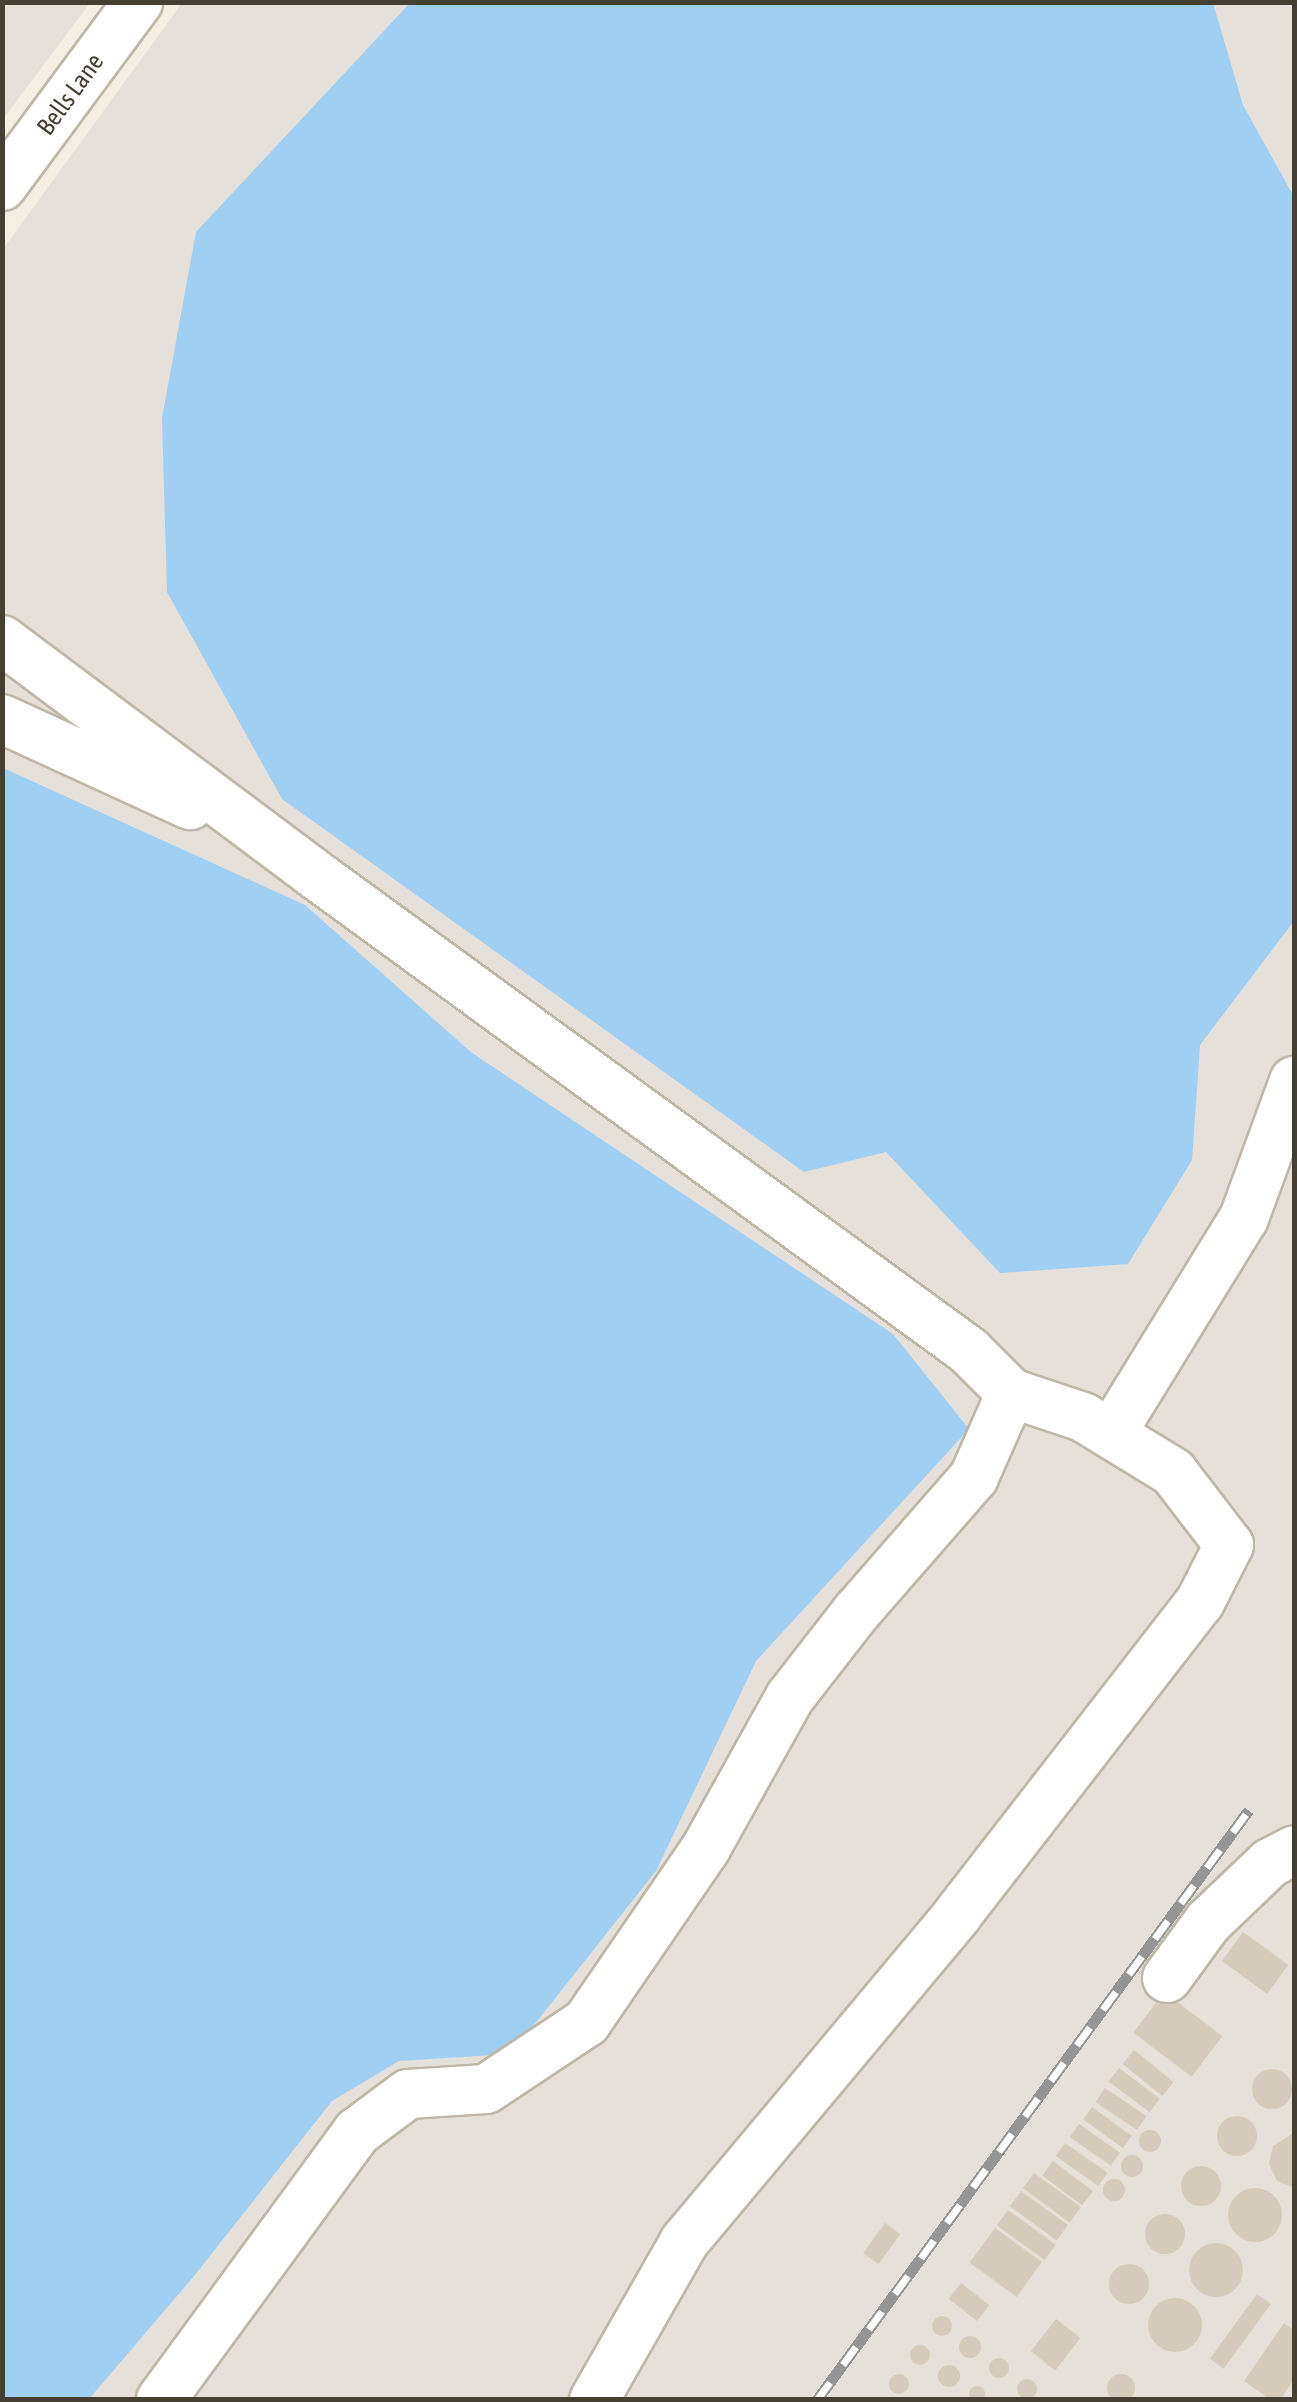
<!DOCTYPE html>
<html>
<head>
<meta charset="utf-8">
<style>
	body { margin:0 }
	#map { position:relative; width:1297px; height:2402px; overflow:hidden; background:#f3efe5; font-family:"Asap Condensed",sans-serif }
	div>[style] { position:absolute }
	.industrial>* { inset:0; background:#e5e0da }
	.water>* { inset:0; background:#9fcff2 }
	.building>* { inset:0; background:#d5cbba; transform-origin:0 0 }
	.round { border-radius:50% }
	.roads { filter:drop-shadow(2px 0 #bfb7a7) drop-shadow(-2px 0 #bfb7a7) drop-shadow(0 2px #bfb7a7) drop-shadow(0 -2px #bfb7a7) }
	.minor>* { height:48px; margin:-24px; padding:0 24px; transform-origin:24px; border-radius:24px; background:#fff }
	.rail>* { height:11px; margin-top:-5.5px; transform-origin:0; background:repeating-linear-gradient(90deg,#fff 0 22px,#959595 0 44px); box-sizing:border-box; border-block:2px solid #959595 }
	span { translate:-50% -50%; white-space:nowrap; text-align:center; line-height:1.15; -webkit-text-stroke:8px #fff; paint-order:stroke }
	.street-label { font-size:25px; color:#463f34 }
	.frame { position:absolute; inset:0; border:5px solid #463f34; pointer-events:none }
</style>
</head>
<body>
<div id="map">
	<div class="industrial">
		<i style="clip-path:polygon(3px 2px,90px 3px,3px 119px,2px 3px)"></i>
		<i style="clip-path:polygon(182px 3px,1294px 3px,1294px 2399px,3px 2400px,3px 249px)"></i>
	</div>
	<div class="water">
		<i style="clip-path:polygon(410px 3px,1213px 3px,1243px 105px,1294px 197px,1294px 921px,1200px 1045px,1192px 1160px,1128px 1264px,1000px 1273px,886px 1152px,804px 1172px,282px 799px,167px 592px,162px 418px,196px 232px)"></i>
		<i style="clip-path:polygon(3px 768px,305px 905px,472px 1053px,893px 1334px,969px 1429px,756px 1661px,656px 1871px,511px 2054px,399px 2061px,332px 2101px,194px 2276px,89px 2399px,3px 2400px)"></i>
	</div>
	<div class="building">
		<i style="left:1243px;top:1932px;width:56px;height:36px;rotate:36deg"></i>
		<i style="left:1164px;top:1992px;width:73px;height:51px;rotate:37deg"></i>
		<i style="left:1134px;top:2050px;width:51px;height:18px;rotate:39deg"></i>
		<i style="left:1119px;top:2068px;width:51px;height:17px;rotate:37deg"></i>
		<i class="round" style="left:1252px;top:2069px;width:40px;height:40px"></i>
		<i style="left:1105px;top:2088px;width:50px;height:17px;rotate:34deg"></i>
		<i style="left:1092px;top:2107px;width:49px;height:15px;rotate:36deg"></i>
		<i class="round" style="left:1217px;top:2116px;width:40px;height:40px"></i>
		<i style="left:1079px;top:2124px;width:50px;height:16px;rotate:35deg"></i>
		<i class="round" style="left:1139px;top:2130px;width:22px;height:22px"></i>
		<i style="clip-path:polygon(1292px 2134px,1294px 2134px,1294px 2188px,1277px 2181px,1269px 2164px,1273px 2146px)"></i>
		<i style="left:1065px;top:2143px;width:52px;height:16px;rotate:35deg"></i>
		<i class="round" style="left:1121px;top:2155px;width:22px;height:22px"></i>
		<i style="left:1053px;top:2161px;width:50px;height:18px;rotate:37deg"></i>
		<i class="round" style="left:1181px;top:2166px;width:40px;height:40px"></i>
		<i style="left:1034px;top:2173px;width:58px;height:19px;rotate:36deg"></i>
		<i class="round" style="left:1103px;top:2179px;width:22px;height:22px"></i>
		<i class="round" style="left:1228px;top:2188px;width:54px;height:54px"></i>
		<i style="left:1021px;top:2191px;width:58px;height:19px;rotate:36deg"></i>
		<i style="left:1008px;top:2210px;width:59px;height:19px;rotate:36deg"></i>
		<i class="round" style="left:1145px;top:2214px;width:40px;height:40px"></i>
		<i style="left:885px;top:2223px;width:19px;height:37px;rotate:36deg"></i>
		<i style="left:995px;top:2228px;width:58px;height:43px;rotate:36deg"></i>
		<i class="round" style="left:1189px;top:2243px;width:54px;height:54px"></i>
		<i class="round" style="left:1109px;top:2264px;width:40px;height:40px"></i>
		<i style="left:961px;top:2283px;width:36px;height:20px;rotate:38deg"></i>
		<i style="left:1257px;top:2294px;width:17px;height:80px;rotate:36deg"></i>
		<i class="round" style="left:1148px;top:2298px;width:54px;height:54px"></i>
		<i class="round" style="left:932px;top:2316px;width:20px;height:20px"></i>
		<i style="left:1056px;top:2319px;width:31px;height:41px;rotate:38deg"></i>
		<i style="clip-path:polygon(1284px 2323px,1294px 2330px,1294px 2379px,1280px 2400px,1271px 2400px,1244px 2381px)"></i>
		<i class="round" style="left:959px;top:2336px;width:22px;height:22px"></i>
		<i class="round" style="left:910px;top:2345px;width:20px;height:20px"></i>
		<i class="round" style="left:989px;top:2358px;width:20px;height:20px"></i>
		<i class="round" style="left:938px;top:2365px;width:22px;height:22px"></i>
		<i class="round" style="left:889px;top:2374px;width:20px;height:20px"></i>
		<i class="round" style="left:1107px;top:2374px;width:28px;height:28px"></i>
		<i class="round" style="left:1017px;top:2379px;width:20px;height:20px"></i>
		<i class="round" style="left:969px;top:2386px;width:16px;height:16px"></i>
	</div>
	<div class="roads">
		<div class="minor">
			<i style="left:2px;top:186px;width:229px;rotate:-53.5deg"></i>
			<i style="left:2px;top:640px;width:387px;rotate:36.8deg"></i>
			<i style="left:312px;top:872px;width:813px;rotate:36.09deg"></i>
			<i style="left:969px;top:1351px;width:59px;rotate:45deg"></i>
			<i style="left:1011px;top:1393px;width:92px;rotate:113.8deg"></i>
			<i style="left:974px;top:1477px;width:178px;rotate:131.1deg"></i>
			<i style="left:857px;top:1611px;width:109px;rotate:127.9deg"></i>
			<i style="left:790px;top:1697px;width:173px;rotate:119.1deg"></i>
			<i style="left:706px;top:1848px;width:211px;rotate:124.4deg"></i>
			<i style="left:587px;top:2022px;width:121px;rotate:146.4deg"></i>
			<i style="left:486px;top:2089px;width:78px;rotate:176.3deg"></i>
			<i style="left:408px;top:2094px;width:64px;rotate:143.3deg"></i>
			<i style="left:357px;top:2132px;width:332px;rotate:126.2deg"></i>
			<i style="left:2px;top:719px;width:207px;rotate:24.6deg"></i>
			<i style="left:1111px;top:1434px;width:254px;rotate:-58.4deg"></i>
			<i style="left:1244px;top:1218px;width:146px;rotate:-69.9deg"></i>
			<i style="left:1167px;top:1978px;width:69px;rotate:-53.8deg"></i>
			<i style="left:1208px;top:1922px;width:86px;rotate:-43.6deg"></i>
			<i style="left:1270px;top:1863px;width:27px;rotate:-28deg"></i>
			<i style="left:594px;top:2400px;width:182px;rotate:-60.3deg"></i>
			<i style="left:684px;top:2242px;width:426px;rotate:-50.1deg"></i>
			<i style="left:957px;top:1915px;width:396px;rotate:-52.2deg"></i>
			<i style="left:1200px;top:1602px;width:64px;rotate:-63deg"></i>
			<i style="left:1229px;top:1545px;width:92px;rotate:-127.5deg"></i>
			<i style="left:1173px;top:1472px;width:105px;rotate:-148.6deg"></i>
			<i style="left:1083px;top:1417px;width:76px;rotate:-161.6deg"></i>
		</div>
	</div>
	<div class="rail">
		<i style="left:817px;top:2400px;width:731px;rotate:-53.79deg"></i>
	</div>
	<div class="street-label">
		<span style="left:70px;top:94px;rotate:-54deg">Bells Lane</span>
	</div>
	<div class="frame"></div>
</div>
</body>
</html>
